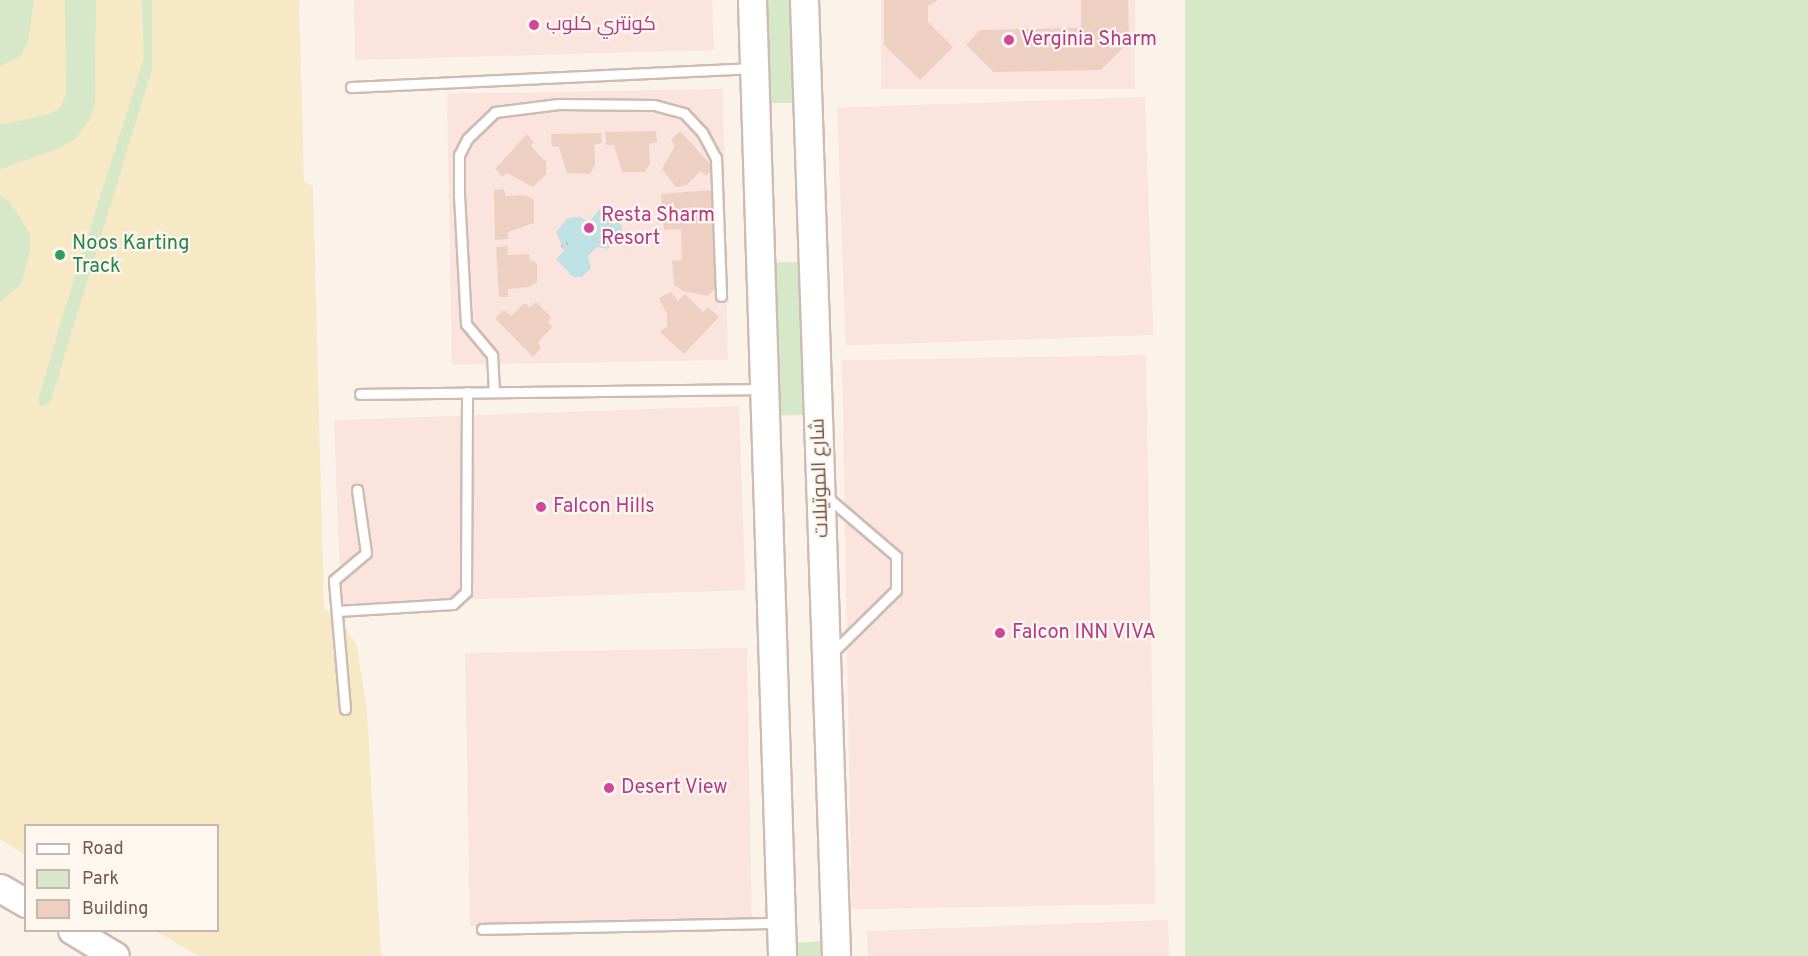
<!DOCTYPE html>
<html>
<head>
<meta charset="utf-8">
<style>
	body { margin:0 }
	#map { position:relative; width:1808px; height:956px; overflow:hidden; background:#fbf2e9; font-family:Overpass,Cairo,sans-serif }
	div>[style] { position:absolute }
	.commercial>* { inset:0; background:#fae4dd; transform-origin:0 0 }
	.green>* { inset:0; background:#d7e8c8; transform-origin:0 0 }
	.sand>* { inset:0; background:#f7e8c6 }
	.water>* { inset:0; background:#bee1e3 }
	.building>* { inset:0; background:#eed0c2 }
	.path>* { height:3px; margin-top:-1.5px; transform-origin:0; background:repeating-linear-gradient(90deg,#d3b3a5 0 1.5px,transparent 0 6px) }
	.roads { filter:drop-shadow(2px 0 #cebcb2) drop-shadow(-2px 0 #cebcb2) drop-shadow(0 2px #cebcb2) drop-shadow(0 -2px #cebcb2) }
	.lane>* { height:9px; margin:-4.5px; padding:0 4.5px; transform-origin:4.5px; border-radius:4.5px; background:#fff }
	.secondary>* { height:27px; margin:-13.5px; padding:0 13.5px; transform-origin:13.5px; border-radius:13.5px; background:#fff }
	.dots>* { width:16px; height:16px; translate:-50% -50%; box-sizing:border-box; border:3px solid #fef7ef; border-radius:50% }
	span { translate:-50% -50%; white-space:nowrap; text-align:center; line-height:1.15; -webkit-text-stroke:4.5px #fef7ef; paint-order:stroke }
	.hotel-label { font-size:20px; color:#b23c85 }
	.left { translate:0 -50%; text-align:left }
	.leisure-label { font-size:20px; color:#27864d }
	.street-label { font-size:20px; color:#73584e }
	.legend { position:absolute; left:24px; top:824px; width:195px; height:108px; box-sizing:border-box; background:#fef7ef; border:2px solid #c6b7af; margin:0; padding:8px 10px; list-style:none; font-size:18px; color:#73584e }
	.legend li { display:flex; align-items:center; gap:12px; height:30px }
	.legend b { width:30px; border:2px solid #c6b7af }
</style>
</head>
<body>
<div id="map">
	<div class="commercial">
		<i style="clip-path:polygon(354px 0,712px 0,714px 50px,355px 60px)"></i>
		<i style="left:881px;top:0;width:254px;height:89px"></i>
		<i style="left:723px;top:89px;width:271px;height:276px;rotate:89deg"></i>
		<i style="left:1145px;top:97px;width:238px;height:308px;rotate:88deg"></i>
		<i style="left:1146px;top:355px;width:549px;height:304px;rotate:89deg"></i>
		<i style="left:739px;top:406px;width:184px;height:405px;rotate:88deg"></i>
		<i style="left:747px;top:648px;width:273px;height:282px;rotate:89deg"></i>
		<i style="clip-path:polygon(1168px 920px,1169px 956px,868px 956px,867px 931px)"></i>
	</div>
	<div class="green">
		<i style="clip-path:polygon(0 0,176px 0,63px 427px,0 446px)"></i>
		<i style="left:763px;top:0;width:32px;height:103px"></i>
		<i style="left:1185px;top:0;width:623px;height:956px"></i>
		<i style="left:804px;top:262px;width:153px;height:32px;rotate:89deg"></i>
		<i style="left:823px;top:941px;width:15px;height:30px;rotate:86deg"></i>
	</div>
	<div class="sand">
		<i style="clip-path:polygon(34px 0,65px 0,66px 94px,60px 108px,49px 114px,0 125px,0 66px,20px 57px,28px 43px)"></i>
		<i style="clip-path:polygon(96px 0,142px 0,144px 58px,64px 312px,38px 400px,40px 407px,50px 403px,152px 69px,152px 0,299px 0,304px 181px,313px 187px,324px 609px,342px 623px,357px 646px,367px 712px,381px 956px,199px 956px,155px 931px,218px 930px,218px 826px,26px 826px,25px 855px,0 839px,0 302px,21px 284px,30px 251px,30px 234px,10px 202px,0 195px,0 169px,55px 150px,75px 139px,89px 121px,95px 103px)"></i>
	</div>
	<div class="water">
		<i style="clip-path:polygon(600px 209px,606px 210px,622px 226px,622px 233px,608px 249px,597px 247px,588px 256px,591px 268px,582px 277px,573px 277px,556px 259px,564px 251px,556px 232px,568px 218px,580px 217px,589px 222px)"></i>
	</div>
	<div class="building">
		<i style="clip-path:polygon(884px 0,938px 0,928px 6px,928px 22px,953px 47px,920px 80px,884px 45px)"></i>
		<i style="clip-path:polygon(1081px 0,1128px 0,1129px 42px,1101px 70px,994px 72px,966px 45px,980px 30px,1081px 28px)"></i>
		<i style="clip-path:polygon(656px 131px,657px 142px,649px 144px,650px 163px,645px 172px,622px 172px,614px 145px,606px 145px,605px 132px)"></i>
		<i style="clip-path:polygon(680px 131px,714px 168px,706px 176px,700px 171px,687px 185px,676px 187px,662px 169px,675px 146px,671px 140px)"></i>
		<i style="clip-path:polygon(601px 133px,602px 143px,594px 145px,595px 164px,590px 174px,567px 173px,559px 147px,552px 146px,551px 134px)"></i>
		<i style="clip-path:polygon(527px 134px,534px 142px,531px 146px,546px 162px,546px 174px,533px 187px,507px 173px,502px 177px,495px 169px)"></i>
		<i style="clip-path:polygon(504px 189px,506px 196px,525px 195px,534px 200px,534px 223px,508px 232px,508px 239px,495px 240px,494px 190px)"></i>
		<i style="clip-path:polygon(712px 190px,718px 200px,714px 227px,718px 285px,708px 296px,683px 291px,674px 285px,672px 261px,682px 260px,681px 229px,664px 230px,661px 194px)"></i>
		<i style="clip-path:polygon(508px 246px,507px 255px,529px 254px,530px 260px,537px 263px,537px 282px,529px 287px,508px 289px,508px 297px,499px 297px,496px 247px)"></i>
		<i style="clip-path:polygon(671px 292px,678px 301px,685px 294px,703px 312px,708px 307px,719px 317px,684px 354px,660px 332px,667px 326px,667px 314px,659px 298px)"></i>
		<i style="clip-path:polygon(536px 302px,551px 317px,548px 323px,553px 326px,538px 342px,541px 348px,533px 357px,495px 318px,504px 310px,511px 316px,525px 303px,530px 307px)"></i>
	</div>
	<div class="path">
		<i style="left:561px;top:246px;width:10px;rotate:-24deg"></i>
	</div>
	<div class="roads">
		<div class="lane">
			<i style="left:351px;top:87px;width:400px;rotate:-2.7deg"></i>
			<i style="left:494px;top:392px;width:37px;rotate:-93deg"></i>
			<i style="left:492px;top:355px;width:40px;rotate:-130deg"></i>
			<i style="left:466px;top:324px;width:131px;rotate:-93.1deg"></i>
			<i style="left:459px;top:193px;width:38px;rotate:-90deg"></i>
			<i style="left:459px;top:155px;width:18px;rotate:-63deg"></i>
			<i style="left:467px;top:139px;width:39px;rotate:-44deg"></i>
			<i style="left:495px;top:112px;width:64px;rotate:-7.1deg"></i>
			<i style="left:559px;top:104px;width:95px;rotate:0.6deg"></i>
			<i style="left:654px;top:105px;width:31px;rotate:15deg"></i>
			<i style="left:684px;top:113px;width:26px;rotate:47deg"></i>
			<i style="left:702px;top:132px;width:30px;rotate:62deg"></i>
			<i style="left:716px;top:158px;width:138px;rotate:87.9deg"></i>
			<i style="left:360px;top:394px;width:402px;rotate:-0.7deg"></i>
			<i style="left:827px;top:497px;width:91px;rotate:40.5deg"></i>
			<i style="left:896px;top:556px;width:34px;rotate:90deg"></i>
			<i style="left:896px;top:590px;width:93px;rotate:135.4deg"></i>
			<i style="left:337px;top:611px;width:116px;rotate:-3.5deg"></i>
			<i style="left:453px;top:604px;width:18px;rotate:-43deg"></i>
			<i style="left:466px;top:592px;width:200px;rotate:-89.7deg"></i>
			<i style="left:345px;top:709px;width:129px;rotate:-94.9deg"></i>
			<i style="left:334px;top:580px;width:42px;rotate:-40.2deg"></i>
			<i style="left:366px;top:553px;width:64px;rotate:-98.1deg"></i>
			<i style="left:482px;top:929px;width:297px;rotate:-1.2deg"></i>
		</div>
		<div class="secondary">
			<i style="left:752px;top:0;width:956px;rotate:88.2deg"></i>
			<i style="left:804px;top:0;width:957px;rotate:88.08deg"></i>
			<i style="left:0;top:888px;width:30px;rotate:30deg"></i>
			<i style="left:72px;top:930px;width:50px;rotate:31.2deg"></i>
		</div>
	</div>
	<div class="dots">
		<i style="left:534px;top:25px;background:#d1479c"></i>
		<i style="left:1009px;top:40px;background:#d1479c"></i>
		<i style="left:589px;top:228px;background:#d1479c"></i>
		<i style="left:60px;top:255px;background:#2e9e5b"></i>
		<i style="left:541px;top:507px;background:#d1479c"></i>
		<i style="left:1000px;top:633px;background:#d1479c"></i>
		<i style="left:609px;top:788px;background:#d1479c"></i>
	</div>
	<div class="hotel-label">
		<span class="left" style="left:546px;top:25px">كونتري كلوب</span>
		<span class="left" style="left:1021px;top:40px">Verginia Sharm</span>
		<span class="left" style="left:601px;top:228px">Resta Sharm<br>Resort</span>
		<span class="left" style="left:553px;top:507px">Falcon Hills</span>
		<span class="left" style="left:1012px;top:633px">Falcon INN VIVA</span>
		<span class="left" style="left:621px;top:788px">Desert View</span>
	</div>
	<div class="leisure-label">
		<span class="left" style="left:72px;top:256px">Noos Karting<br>Track</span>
	</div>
	<div class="street-label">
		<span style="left:821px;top:478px;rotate:-92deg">شارع الموتيلات</span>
	</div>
	<ul class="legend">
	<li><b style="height:8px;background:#fff"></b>Road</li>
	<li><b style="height:16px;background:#d7e8c8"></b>Park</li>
	<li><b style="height:16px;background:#eed0c2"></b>Building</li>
	</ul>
</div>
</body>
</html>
